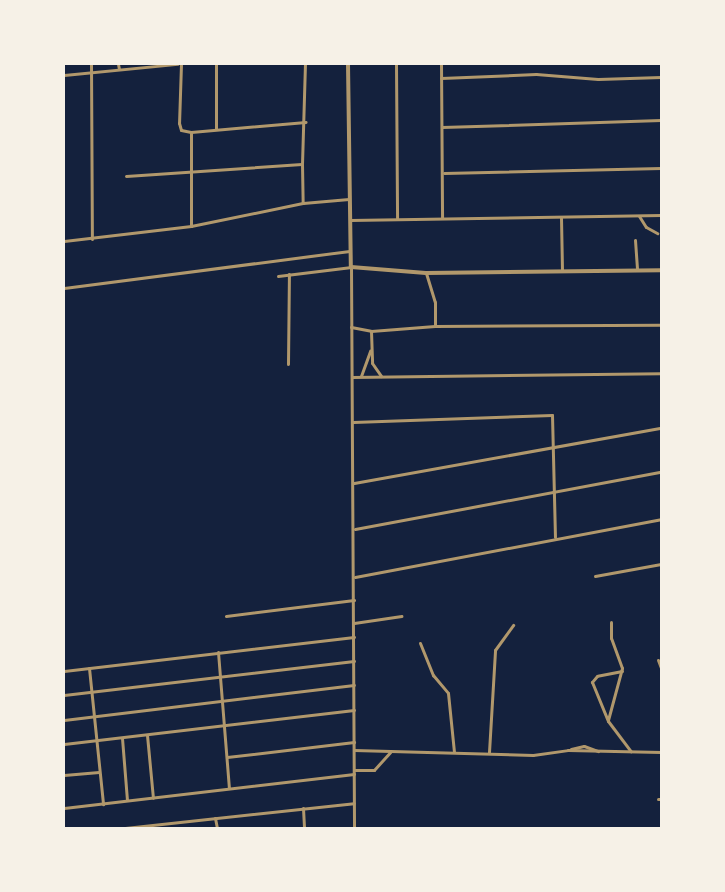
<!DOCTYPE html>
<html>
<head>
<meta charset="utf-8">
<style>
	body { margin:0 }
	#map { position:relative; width:725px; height:892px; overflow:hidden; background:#14213d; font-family:Literata,serif }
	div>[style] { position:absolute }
	.minor>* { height:3px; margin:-1.5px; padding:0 1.5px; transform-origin:1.5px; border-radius:1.5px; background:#b1986c }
	.tertiary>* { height:4px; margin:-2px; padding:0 2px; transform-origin:2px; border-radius:2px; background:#b1986c }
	span { translate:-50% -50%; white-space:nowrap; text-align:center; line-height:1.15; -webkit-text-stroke:4px #f6f1e7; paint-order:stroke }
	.frame { position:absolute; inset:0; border:65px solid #f6f1e7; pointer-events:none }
</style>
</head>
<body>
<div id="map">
	<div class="minor">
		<i style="left:91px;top:64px;width:175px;rotate:89.7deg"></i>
		<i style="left:118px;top:64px;width:5px;rotate:79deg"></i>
		<i style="left:181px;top:64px;width:59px;rotate:91.9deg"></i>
		<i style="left:179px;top:123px;width:7px;rotate:74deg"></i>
		<i style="left:181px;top:130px;width:10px;rotate:11deg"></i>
		<i style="left:396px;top:64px;width:155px;rotate:89.6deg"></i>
		<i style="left:441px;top:64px;width:154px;rotate:89.6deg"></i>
		<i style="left:64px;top:75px;width:114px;rotate:-5.6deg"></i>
		<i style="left:441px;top:78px;width:95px;rotate:-2.4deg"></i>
		<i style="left:536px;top:74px;width:62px;rotate:4.6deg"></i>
		<i style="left:598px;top:79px;width:63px;rotate:-1.8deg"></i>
		<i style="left:442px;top:127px;width:219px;rotate:-1.8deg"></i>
		<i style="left:216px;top:129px;width:65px;rotate:-90deg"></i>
		<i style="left:302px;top:164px;width:100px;rotate:-88.3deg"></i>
		<i style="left:444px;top:173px;width:217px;rotate:-1.3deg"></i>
		<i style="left:126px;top:176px;width:176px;rotate:-3.9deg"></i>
		<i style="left:302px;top:164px;width:39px;rotate:89deg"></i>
		<i style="left:639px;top:216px;width:13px;rotate:58deg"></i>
		<i style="left:646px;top:227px;width:13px;rotate:29deg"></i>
		<i style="left:561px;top:218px;width:52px;rotate:88.9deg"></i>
		<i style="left:350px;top:220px;width:311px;rotate:-0.9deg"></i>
		<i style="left:191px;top:226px;width:94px;rotate:-90deg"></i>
		<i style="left:191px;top:132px;width:115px;rotate:-5deg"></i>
		<i style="left:635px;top:240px;width:30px;rotate:86deg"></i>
		<i style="left:64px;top:241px;width:128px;rotate:-6.7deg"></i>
		<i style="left:191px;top:226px;width:114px;rotate:-11.6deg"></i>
		<i style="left:303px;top:203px;width:46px;rotate:-5deg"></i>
		<i style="left:426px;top:273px;width:30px;rotate:73deg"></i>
		<i style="left:435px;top:302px;width:24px;rotate:90deg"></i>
		<i style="left:278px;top:276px;width:74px;rotate:-7deg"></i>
		<i style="left:351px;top:267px;width:561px;rotate:89.69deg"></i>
		<i style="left:64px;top:288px;width:288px;rotate:-7.4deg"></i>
		<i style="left:351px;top:327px;width:20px;rotate:11deg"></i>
		<i style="left:371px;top:331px;width:64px;rotate:-4.5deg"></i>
		<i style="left:435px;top:326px;width:226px;rotate:-0.3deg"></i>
		<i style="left:371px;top:331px;width:32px;rotate:88deg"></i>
		<i style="left:372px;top:363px;width:16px;rotate:55deg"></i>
		<i style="left:288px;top:364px;width:90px;rotate:-89.4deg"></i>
		<i style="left:361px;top:376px;width:27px;rotate:-70deg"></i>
		<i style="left:352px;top:377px;width:309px;rotate:-0.7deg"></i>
		<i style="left:353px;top:422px;width:199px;rotate:-2deg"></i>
		<i style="left:552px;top:415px;width:122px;rotate:88.6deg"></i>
		<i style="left:354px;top:483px;width:312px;rotate:-10.2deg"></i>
		<i style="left:355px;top:529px;width:311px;rotate:-10.6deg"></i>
		<i style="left:595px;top:576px;width:67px;rotate:-10.3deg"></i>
		<i style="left:355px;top:577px;width:311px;rotate:-10.7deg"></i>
		<i style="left:226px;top:616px;width:129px;rotate:-7.1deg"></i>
		<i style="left:354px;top:623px;width:48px;rotate:-8.5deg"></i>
		<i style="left:420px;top:643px;width:35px;rotate:68deg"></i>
		<i style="left:433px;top:675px;width:23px;rotate:50deg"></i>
		<i style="left:448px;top:693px;width:59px;rotate:84.2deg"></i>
		<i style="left:218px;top:652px;width:136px;rotate:85.4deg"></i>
		<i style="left:658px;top:660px;width:9px;rotate:69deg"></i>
		<i style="left:89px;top:668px;width:137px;rotate:84.1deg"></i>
		<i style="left:64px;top:671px;width:292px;rotate:-6.7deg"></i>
		<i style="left:622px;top:671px;width:25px;rotate:169deg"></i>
		<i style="left:597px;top:676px;width:8px;rotate:130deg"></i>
		<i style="left:592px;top:682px;width:42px;rotate:67.7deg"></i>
		<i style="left:608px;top:721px;width:38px;rotate:53deg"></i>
		<i style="left:64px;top:695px;width:292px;rotate:-6.7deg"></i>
		<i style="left:64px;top:720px;width:292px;rotate:-6.9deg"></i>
		<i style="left:608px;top:720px;width:54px;rotate:-74.9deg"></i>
		<i style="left:622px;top:668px;width:32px;rotate:-110deg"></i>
		<i style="left:611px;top:638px;width:16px;rotate:-90deg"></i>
		<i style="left:147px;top:735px;width:63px;rotate:84.6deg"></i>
		<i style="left:122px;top:738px;width:62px;rotate:85.4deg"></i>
		<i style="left:64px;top:744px;width:292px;rotate:-6.7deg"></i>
		<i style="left:571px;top:749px;width:13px;rotate:-13deg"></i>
		<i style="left:584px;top:746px;width:15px;rotate:20deg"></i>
		<i style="left:354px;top:750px;width:179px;rotate:1.6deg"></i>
		<i style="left:533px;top:755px;width:35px;rotate:-8deg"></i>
		<i style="left:568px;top:750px;width:93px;rotate:1.2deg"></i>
		<i style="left:489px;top:752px;width:102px;rotate:-86.6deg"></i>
		<i style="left:495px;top:650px;width:31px;rotate:-54deg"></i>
		<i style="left:227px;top:757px;width:128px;rotate:-6.7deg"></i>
		<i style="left:354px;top:770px;width:20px"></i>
		<i style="left:374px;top:770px;width:24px;rotate:-48deg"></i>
		<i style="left:64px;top:775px;width:35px;rotate:-5deg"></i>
		<i style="left:658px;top:799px;width:3px"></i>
		<i style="left:64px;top:808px;width:292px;rotate:-6.7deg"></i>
		<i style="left:303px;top:808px;width:20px;rotate:87deg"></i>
		<i style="left:215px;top:818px;width:10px;rotate:79deg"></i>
		<i style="left:125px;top:828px;width:230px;rotate:-6.2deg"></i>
	</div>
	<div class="tertiary">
		<i style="left:348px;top:64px;width:203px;rotate:89.2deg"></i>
		<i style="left:351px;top:267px;width:75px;rotate:4.6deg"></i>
		<i style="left:426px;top:273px;width:235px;rotate:-0.7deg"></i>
	</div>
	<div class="frame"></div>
</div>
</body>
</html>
